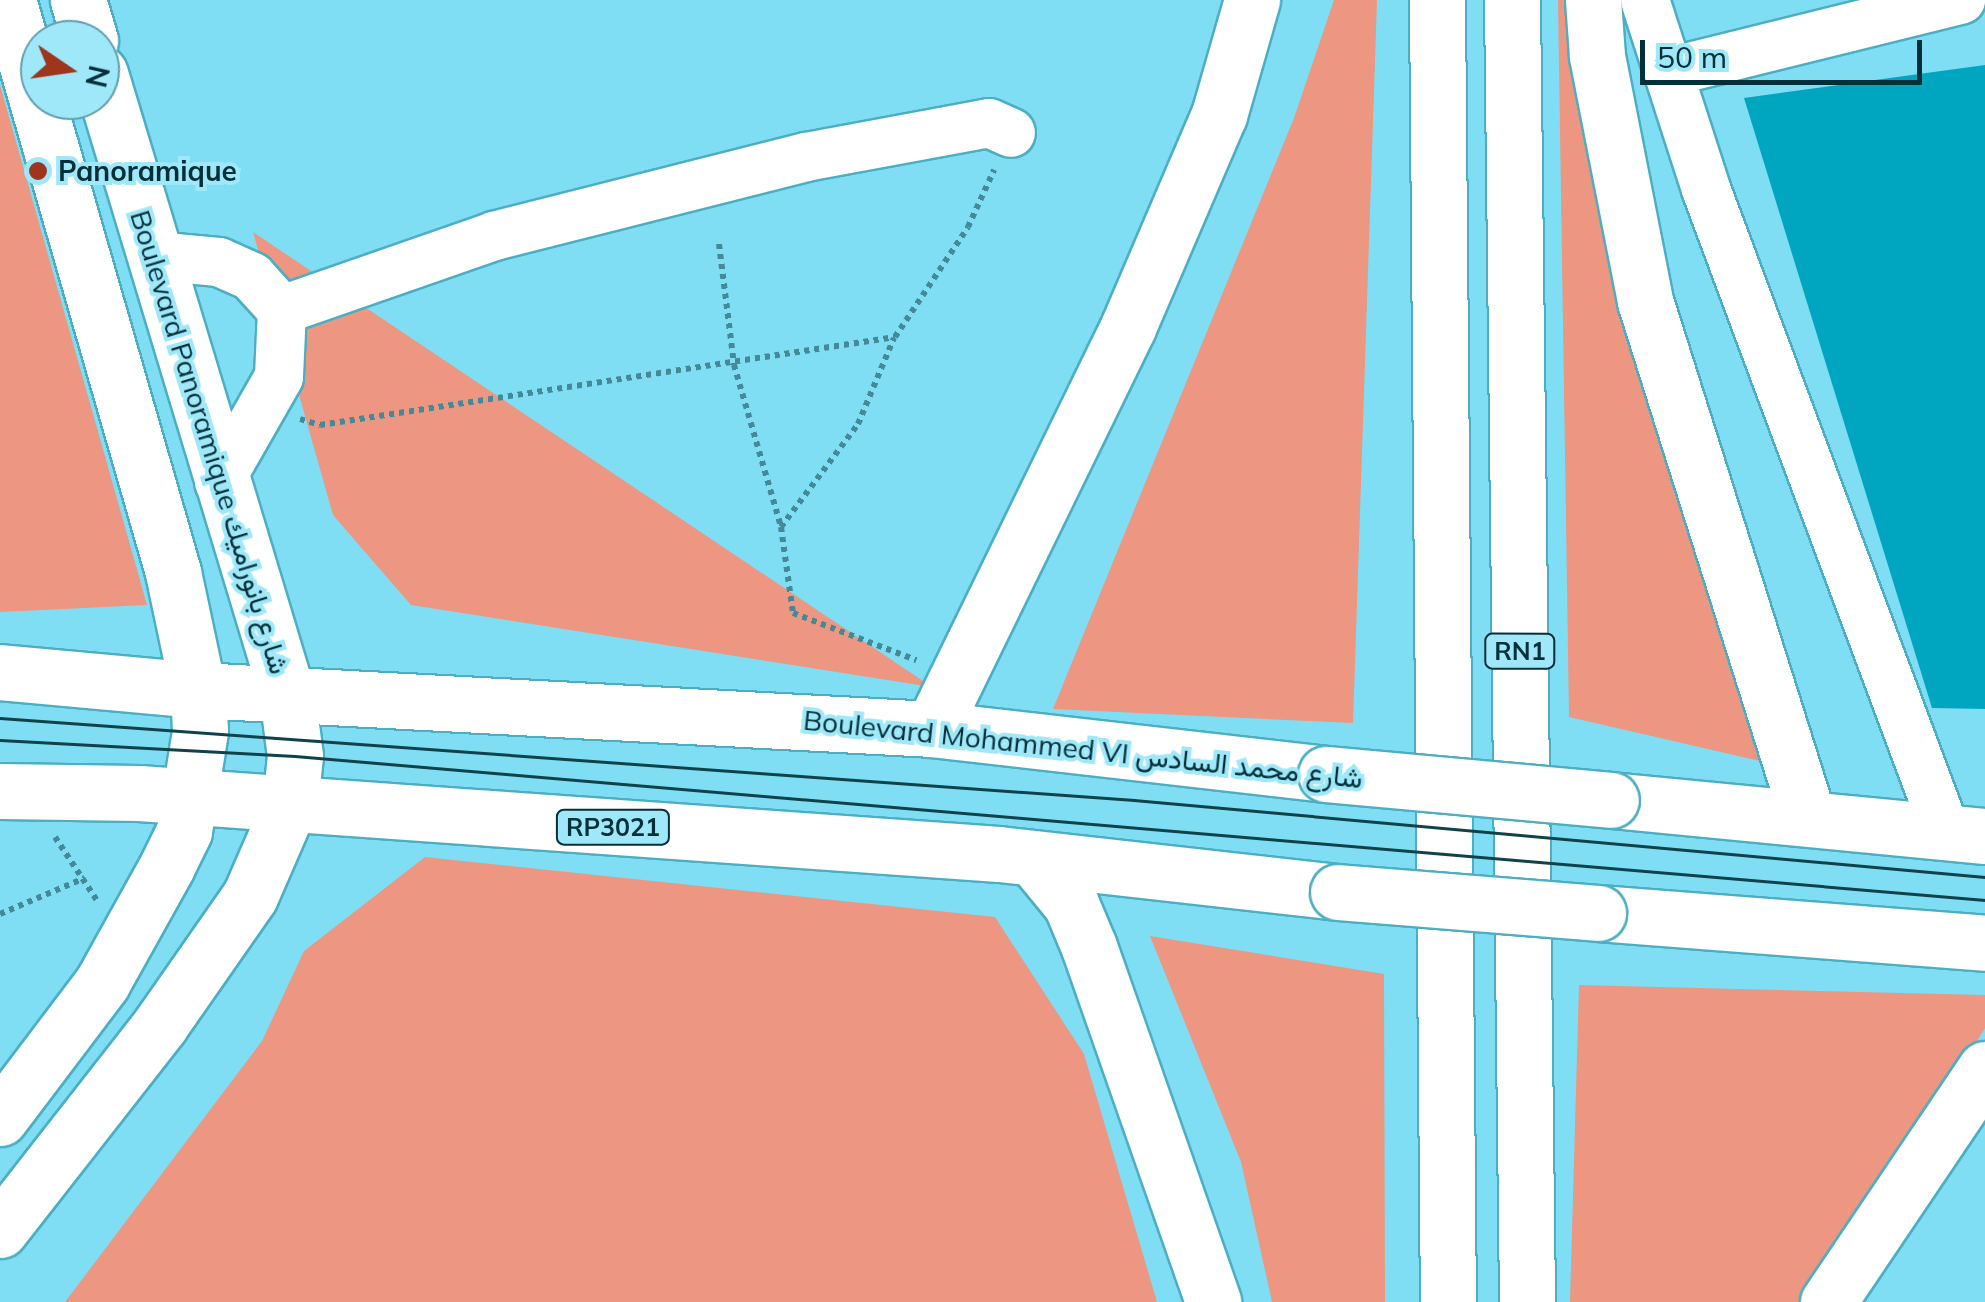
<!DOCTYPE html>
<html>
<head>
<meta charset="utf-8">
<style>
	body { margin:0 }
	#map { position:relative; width:1985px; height:1302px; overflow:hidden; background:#7fdef4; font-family:Mulish,Vazirmatn,sans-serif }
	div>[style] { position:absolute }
	.green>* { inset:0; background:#ed9681 }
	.building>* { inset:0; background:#00a6c0 }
	.path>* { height:6px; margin-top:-3px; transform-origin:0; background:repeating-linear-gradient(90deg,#438998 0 5px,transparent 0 10px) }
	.roads { filter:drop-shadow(2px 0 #4caec3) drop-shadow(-2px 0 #4caec3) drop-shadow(0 2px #4caec3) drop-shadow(0 -2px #4caec3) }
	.minor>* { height:48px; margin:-24px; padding:0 24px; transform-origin:24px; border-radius:24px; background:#fff }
	.major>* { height:55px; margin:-27.5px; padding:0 27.5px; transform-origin:27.5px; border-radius:27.5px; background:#fff }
	.highway>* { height:55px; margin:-27.5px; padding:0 27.5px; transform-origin:27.5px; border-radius:27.5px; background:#fff }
	.tram>* { height:2.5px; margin:-1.25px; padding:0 1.25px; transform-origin:1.25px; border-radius:1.25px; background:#10424b }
	.bridges { filter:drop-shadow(2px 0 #4caec3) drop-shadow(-2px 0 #4caec3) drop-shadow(0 2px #4caec3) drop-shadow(0 -2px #4caec3) }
	.major-bridge>* { height:55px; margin:-27.5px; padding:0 27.5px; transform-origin:27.5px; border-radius:27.5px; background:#fff }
	.dots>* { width:28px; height:28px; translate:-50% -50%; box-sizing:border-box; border:5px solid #9fe8fa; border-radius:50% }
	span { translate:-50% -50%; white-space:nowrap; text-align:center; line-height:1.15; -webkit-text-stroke:8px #9fe8fa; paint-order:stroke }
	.shield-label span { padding:2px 8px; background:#9fe8fa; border:2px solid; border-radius:8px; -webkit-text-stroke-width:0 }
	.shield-label { font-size:25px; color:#033038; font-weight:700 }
	.poi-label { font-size:28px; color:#033038; font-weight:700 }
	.left { translate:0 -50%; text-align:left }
	.street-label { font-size:28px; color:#033038 }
	.north { position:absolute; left:20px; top:20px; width:100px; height:100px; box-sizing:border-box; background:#9fe8fa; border:2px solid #619eac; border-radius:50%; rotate:103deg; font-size:28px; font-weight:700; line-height:40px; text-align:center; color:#033038 }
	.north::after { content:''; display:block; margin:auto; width:35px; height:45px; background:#9e361e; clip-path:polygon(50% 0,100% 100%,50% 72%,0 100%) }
	.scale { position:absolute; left:1640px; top:40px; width:282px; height:45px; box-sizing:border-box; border:5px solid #033038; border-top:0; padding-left:12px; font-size:30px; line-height:35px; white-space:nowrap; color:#033038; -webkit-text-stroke:8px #9fe8fa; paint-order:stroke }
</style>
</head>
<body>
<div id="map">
	<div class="green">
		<i style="clip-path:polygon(1334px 0,1377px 0,1353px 723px,1053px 709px,1294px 118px)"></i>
		<i style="clip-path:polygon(1558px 0,1585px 0,1773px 764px,1569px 717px)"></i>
		<i style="clip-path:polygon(0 85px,147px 605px,0 612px)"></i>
		<i style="clip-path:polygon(253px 232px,932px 687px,411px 605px,333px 515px)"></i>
		<i style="clip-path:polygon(425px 857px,995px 917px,1084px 1054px,1157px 1302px,65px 1302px,262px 1041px,304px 951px)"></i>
		<i style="clip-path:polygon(1150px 936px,1384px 974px,1385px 1302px,1272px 1302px,1241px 1162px)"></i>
		<i style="clip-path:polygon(1579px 985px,1985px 995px,1985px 1028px,1814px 1302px,1570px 1302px)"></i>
	</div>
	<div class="building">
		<i style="clip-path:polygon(1985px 65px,1985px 709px,1932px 708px,1744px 98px)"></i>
	</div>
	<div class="path">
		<i style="left:719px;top:244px;width:122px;rotate:82.9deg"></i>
		<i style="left:734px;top:365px;width:169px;rotate:73.8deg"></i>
		<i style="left:781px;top:527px;width:87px;rotate:82.1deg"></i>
		<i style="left:793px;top:613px;width:132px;rotate:20.9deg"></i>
		<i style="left:300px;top:419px;width:21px;rotate:17deg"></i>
		<i style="left:320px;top:425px;width:582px;rotate:-8.7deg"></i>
		<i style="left:895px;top:337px;width:132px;rotate:-56.4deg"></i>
		<i style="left:968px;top:227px;width:63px;rotate:-65.5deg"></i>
		<i style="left:781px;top:527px;width:129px;rotate:-53.2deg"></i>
		<i style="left:858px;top:424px;width:93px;rotate:-67.3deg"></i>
		<i style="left:55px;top:837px;width:78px;rotate:56.5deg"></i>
		<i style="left:0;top:914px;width:92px;rotate:-23deg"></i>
	</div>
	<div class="roads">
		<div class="minor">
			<i style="left:1645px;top:0;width:199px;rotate:72.1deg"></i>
			<i style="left:1706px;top:189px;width:687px;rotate:69.56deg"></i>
			<i style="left:1669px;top:72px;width:301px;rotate:-13.9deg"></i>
			<i style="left:154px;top:256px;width:65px;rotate:5.3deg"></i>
			<i style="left:219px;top:262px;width:36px;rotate:24deg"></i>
			<i style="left:252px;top:277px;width:45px;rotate:47.7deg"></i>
			<i style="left:282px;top:310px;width:67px;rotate:92.6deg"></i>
			<i style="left:279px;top:377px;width:121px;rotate:119.7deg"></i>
			<i style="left:282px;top:310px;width:225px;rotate:-19.2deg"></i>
			<i style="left:494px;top:236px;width:322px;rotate:-14.2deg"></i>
			<i style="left:806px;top:157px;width:186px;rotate:-10.5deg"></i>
			<i style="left:989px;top:123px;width:24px;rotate:24deg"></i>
		</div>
		<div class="major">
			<i style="left:78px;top:0;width:42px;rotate:73.3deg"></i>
			<i style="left:0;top:672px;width:199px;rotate:5.2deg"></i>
			<i style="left:198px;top:690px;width:735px;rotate:3.04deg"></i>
			<i style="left:932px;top:729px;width:397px;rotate:6.5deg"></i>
			<i style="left:0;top:791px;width:139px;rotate:0.8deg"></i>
			<i style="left:139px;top:793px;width:862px;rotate:4.06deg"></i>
			<i style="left:999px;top:854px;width:341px;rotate:6.4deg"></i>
			<i style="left:1611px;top:800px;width:376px;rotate:5.5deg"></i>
			<i style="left:1598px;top:913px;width:388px;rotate:4.4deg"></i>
			<i style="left:0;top:1118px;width:169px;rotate:-52.9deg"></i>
			<i style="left:102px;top:983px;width:134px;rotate:-60.9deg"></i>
			<i style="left:167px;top:866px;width:39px;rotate:-64deg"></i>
			<i style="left:184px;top:831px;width:101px;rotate:-80.9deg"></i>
			<i style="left:200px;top:731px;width:41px;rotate:-92.8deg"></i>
			<i style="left:198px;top:690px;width:121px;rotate:-102deg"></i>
			<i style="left:173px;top:572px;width:595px;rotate:-106.09deg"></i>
			<i style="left:0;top:1230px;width:260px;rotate:-52deg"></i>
			<i style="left:160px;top:1025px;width:157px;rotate:-55.1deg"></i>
			<i style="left:250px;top:896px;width:100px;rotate:-66.5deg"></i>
			<i style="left:290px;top:804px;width:48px;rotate:-84.1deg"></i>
			<i style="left:295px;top:756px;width:63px;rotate:-97.4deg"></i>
			<i style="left:287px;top:694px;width:648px;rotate:-106.78deg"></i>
		</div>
		<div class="highway">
			<i style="left:1437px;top:0;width:1302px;rotate:89.52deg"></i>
			<i style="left:1512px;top:0;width:1302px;rotate:89.34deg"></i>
			<i style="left:1593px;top:0;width:56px;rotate:85.9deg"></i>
			<i style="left:1597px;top:56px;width:250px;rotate:78.9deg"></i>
			<i style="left:1645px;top:301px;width:542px;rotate:72.5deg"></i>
			<i style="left:932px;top:729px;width:447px;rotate:-64deg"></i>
			<i style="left:1128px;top:327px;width:231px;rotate:-66.8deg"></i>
			<i style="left:1219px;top:115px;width:120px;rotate:-74deg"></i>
			<i style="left:1035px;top:860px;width:57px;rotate:50.7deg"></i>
			<i style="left:1071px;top:904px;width:47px;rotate:67.3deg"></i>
			<i style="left:1089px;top:947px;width:376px;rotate:70.7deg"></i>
			<i style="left:1828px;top:1302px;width:281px;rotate:-56deg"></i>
		</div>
	</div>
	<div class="tram">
		<i style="left:0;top:718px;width:1137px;rotate:4.14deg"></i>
		<i style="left:1134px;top:800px;width:854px;rotate:5.17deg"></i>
		<i style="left:0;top:740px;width:295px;rotate:3.1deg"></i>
		<i style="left:295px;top:756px;width:1696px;rotate:4.87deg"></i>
	</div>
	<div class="bridges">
		<div class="major-bridge">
			<i style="left:1326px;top:774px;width:286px;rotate:5.2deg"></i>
			<i style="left:1338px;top:892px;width:261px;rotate:4.6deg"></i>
		</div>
	</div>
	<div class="dots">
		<i style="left:38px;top:171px;background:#9e361e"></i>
	</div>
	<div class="shield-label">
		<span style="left:1520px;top:651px">RN1</span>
		<span style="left:613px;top:827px">RP3021</span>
	</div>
	<div class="poi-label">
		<span class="left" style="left:58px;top:171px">Panoramique</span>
	</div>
	<div class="street-label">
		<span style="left:210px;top:442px;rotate:73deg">Boulevard Panoramique شارع بانوراميك</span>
		<span style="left:1083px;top:749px;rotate:6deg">Boulevard Mohammed VI شارع محمد السادس</span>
	</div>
	<div class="north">N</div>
	<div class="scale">50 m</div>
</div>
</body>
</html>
